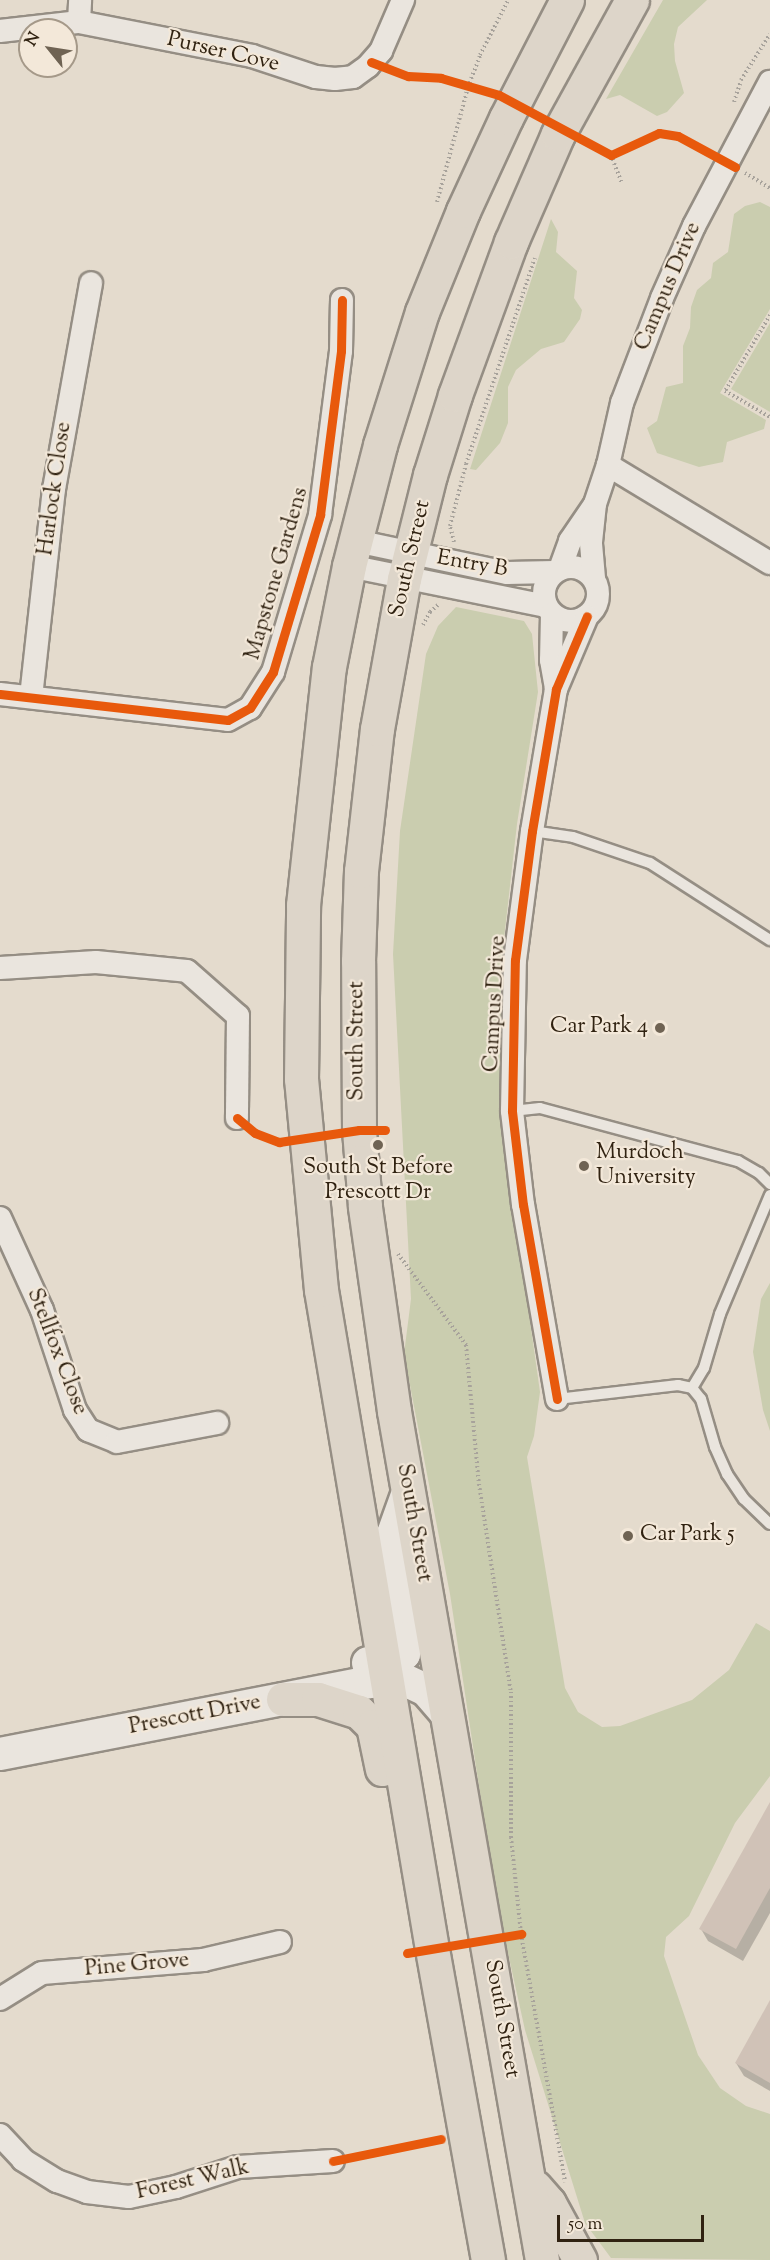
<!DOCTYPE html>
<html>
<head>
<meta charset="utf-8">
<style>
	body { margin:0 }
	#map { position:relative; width:770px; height:2260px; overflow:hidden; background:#e4dbcd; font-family:"Sorts Mill Goudy",serif }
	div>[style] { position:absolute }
	.green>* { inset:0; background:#cacdaf }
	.shadow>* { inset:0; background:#0003 }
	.building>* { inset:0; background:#d0c2b7 }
	.path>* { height:4px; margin-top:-2px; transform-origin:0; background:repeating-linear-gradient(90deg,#a7a29b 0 1.5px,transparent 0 4.5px) }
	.roads { filter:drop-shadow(2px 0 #958e84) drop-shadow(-2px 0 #958e84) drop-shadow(0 2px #958e84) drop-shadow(0 -2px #958e84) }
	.lane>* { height:10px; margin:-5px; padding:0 5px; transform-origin:5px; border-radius:5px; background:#eae5de }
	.street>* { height:22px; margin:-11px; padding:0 11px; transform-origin:11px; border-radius:11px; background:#eae5de }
	.street>.ring { margin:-11px; padding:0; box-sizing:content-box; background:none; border:22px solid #eae5de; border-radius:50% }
	.secondary>* { height:32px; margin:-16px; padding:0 16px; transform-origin:16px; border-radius:16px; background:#eae5de }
	.highway>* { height:33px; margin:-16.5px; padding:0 16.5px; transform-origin:16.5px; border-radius:16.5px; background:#ddd5c9 }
	.cycleway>* { height:9px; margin:-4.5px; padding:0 4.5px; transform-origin:4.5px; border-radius:4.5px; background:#e8590c }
	.dots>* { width:16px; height:16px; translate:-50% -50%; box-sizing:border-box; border:3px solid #f3e8d9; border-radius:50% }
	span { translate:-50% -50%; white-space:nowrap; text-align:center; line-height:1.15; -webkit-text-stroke:4.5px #f3e8d9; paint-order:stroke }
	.street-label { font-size:22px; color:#302211 }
	.poi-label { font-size:22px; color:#302211 }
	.right { translate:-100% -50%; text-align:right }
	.left { translate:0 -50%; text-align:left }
	.north { position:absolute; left:18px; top:18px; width:60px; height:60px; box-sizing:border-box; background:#f3e8d9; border:2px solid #a59989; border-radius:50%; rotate:300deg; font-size:16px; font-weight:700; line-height:24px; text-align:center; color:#302211 }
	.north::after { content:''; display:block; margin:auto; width:21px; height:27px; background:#6f6353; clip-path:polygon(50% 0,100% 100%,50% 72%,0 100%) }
	.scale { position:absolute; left:557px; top:2215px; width:147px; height:27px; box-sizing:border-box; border:3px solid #302211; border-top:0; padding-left:8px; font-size:18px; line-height:21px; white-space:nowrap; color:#302211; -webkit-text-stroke:4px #f3e8d9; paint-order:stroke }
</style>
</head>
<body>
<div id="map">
	<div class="green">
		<i style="clip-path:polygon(663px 0,707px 0,678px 27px,674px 44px,675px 61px,684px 93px,667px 112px,657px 116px,620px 95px,606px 99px)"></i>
		<i style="clip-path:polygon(760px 202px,770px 207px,770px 309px,720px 393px,766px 420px,764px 429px,727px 442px,723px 462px,699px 467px,657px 453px,647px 428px,657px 421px,666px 387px,683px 383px,683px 346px,690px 328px,691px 307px,697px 290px,711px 278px,713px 263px,728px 252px,734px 214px,745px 206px)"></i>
		<i style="clip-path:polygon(551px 219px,558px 232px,556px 252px,577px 271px,574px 298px,582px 310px,580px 319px,564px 342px,541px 349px,516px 370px,508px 387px,508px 423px,500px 443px,476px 470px,470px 469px)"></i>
		<i style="clip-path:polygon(770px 323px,770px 412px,731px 389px)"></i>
		<i style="clip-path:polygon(456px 607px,524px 621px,532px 634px,538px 692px,517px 824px,501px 965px,501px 1115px,540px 1392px,534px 1436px,527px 1457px,565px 1688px,578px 1712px,602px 1727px,620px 1726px,692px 1700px,729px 1670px,756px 1623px,770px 1631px,770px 1776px,735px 1823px,689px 1916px,666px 1937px,664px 1956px,698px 2055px,720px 2088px,746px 2106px,770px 2114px,770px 2260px,611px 2258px,585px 2223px,525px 2030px,496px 1899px,450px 1594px,404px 1354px,411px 1299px,393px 954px,400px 831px,426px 654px,438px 626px)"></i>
		<i style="clip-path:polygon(770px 1283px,770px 1431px,763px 1410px,753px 1352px,761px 1299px)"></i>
	</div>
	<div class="shadow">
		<i style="clip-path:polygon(770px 1805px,770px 1913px,743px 1961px,708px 1941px,701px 1929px)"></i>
		<i style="clip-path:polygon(770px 2004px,770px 2091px,744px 2076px,736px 2063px)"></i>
	</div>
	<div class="building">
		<i style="clip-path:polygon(770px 1802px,770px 1888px,736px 1949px,699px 1929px)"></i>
		<i style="clip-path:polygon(770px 2000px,770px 2083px,735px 2063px)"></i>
	</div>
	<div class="path">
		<i style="left:734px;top:102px;width:23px;rotate:-72deg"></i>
		<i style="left:741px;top:80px;width:54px;rotate:-57.8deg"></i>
		<i style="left:611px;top:155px;width:30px;rotate:69deg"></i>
		<i style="left:745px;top:173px;width:29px;rotate:31deg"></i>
		<i style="left:437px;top:202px;width:119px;rotate:-74.9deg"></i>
		<i style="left:468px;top:87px;width:34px;rotate:-69deg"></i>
		<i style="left:480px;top:55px;width:62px;rotate:-63deg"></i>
		<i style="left:770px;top:315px;width:88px;rotate:120.6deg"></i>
		<i style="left:725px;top:391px;width:52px;rotate:30deg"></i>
		<i style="left:454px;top:542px;width:16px;rotate:-104deg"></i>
		<i style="left:450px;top:526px;width:64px;rotate:-75.5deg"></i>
		<i style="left:466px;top:464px;width:217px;rotate:-71.5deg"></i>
		<i style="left:423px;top:625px;width:15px;rotate:-62deg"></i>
		<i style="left:430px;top:612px;width:11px;rotate:-41deg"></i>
		<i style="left:398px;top:1254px;width:114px;rotate:53.2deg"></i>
		<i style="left:466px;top:1345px;width:140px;rotate:84.7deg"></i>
		<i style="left:479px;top:1484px;width:210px;rotate:81.3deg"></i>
		<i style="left:511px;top:1692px;width:145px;rotate:90deg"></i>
		<i style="left:511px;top:1837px;width:98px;rotate:84.1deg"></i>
		<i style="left:521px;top:1934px;width:252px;rotate:79.9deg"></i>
	</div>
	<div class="roads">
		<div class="lane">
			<i style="left:532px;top:831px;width:41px;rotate:8.3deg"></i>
			<i style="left:573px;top:837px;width:81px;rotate:18.7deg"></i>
			<i style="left:650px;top:863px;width:143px;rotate:32.7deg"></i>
			<i style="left:512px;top:1111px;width:28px;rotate:-6deg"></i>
			<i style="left:540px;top:1108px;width:205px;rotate:15deg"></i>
			<i style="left:738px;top:1161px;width:24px;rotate:30deg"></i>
			<i style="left:759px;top:1173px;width:16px;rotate:45deg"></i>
			<i style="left:692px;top:1388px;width:23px;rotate:-59deg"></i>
			<i style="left:704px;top:1368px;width:56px;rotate:-73.5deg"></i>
			<i style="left:720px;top:1314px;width:129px;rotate:-67.2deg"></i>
			<i style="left:557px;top:1399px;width:122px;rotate:-6.6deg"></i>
			<i style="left:678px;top:1385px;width:14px;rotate:12deg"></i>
			<i style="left:692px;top:1388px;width:14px;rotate:51deg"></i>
			<i style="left:701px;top:1399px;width:50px;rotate:73.7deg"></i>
			<i style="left:715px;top:1447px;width:30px;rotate:66deg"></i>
			<i style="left:727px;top:1474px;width:30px;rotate:56deg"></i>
			<i style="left:744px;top:1499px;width:36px;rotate:44deg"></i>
		</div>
		<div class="street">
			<i style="left:79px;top:22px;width:22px;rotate:-87deg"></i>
			<i style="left:0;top:31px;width:80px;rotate:-6.5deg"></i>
			<i style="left:79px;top:22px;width:176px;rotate:11.1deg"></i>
			<i style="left:252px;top:56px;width:67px;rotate:18.2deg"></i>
			<i style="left:316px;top:77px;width:19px;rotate:6deg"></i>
			<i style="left:335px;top:79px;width:18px;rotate:-6deg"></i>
			<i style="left:353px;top:77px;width:19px;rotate:-36deg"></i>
			<i style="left:368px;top:66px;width:20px;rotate:-49deg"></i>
			<i style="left:381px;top:51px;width:56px;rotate:-66.7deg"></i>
			<i style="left:608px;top:465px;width:189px;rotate:31.2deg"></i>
			<i style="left:356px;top:541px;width:154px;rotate:12deg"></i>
			<i style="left:507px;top:573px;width:47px;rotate:-1.2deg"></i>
			<i style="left:349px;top:566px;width:201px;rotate:11.5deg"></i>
			<i class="ring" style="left:544px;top:567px;width:32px;height:32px"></i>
			<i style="left:560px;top:569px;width:30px;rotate:-70deg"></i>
			<i style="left:570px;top:541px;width:41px;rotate:-55.9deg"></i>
			<i style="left:594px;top:578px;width:36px;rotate:-95deg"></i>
			<i style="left:591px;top:542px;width:38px;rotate:-84deg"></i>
			<i style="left:595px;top:504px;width:41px;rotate:-71.6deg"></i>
			<i style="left:608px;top:465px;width:64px;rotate:-77.3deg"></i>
			<i style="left:622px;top:403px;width:112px;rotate:-69.1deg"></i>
			<i style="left:662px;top:298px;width:79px;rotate:-66deg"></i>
			<i style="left:694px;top:226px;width:163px;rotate:-62.2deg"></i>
			<i style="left:552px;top:614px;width:46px;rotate:91.2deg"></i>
			<i style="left:551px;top:660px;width:29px;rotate:80deg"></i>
			<i style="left:0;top:694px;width:229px;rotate:6.5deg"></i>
			<i style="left:228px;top:720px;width:25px;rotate:-29deg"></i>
			<i style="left:250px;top:708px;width:43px;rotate:-57.4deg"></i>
			<i style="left:273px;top:672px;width:164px;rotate:-73.3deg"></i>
			<i style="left:320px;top:515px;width:165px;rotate:-82.7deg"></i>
			<i style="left:341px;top:351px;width:51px;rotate:-88.9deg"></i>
			<i style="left:31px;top:697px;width:209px;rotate:-83.7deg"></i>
			<i style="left:54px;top:489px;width:209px;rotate:-79.8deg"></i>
			<i style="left:0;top:968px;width:96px;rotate:-3.6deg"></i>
			<i style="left:96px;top:962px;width:91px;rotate:5.6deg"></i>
			<i style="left:187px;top:971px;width:68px;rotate:41.4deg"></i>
			<i style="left:238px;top:1016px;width:102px;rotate:90.6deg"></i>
			<i style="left:0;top:1218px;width:101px;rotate:65.5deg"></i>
			<i style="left:42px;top:1310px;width:105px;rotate:71.7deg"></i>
			<i style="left:75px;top:1410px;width:24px;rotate:57deg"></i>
			<i style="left:88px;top:1430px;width:31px;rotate:22deg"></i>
			<i style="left:117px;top:1442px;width:102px;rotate:-10.8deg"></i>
			<i style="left:557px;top:1399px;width:197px;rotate:-99.9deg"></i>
			<i style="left:523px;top:1205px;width:95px;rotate:-96.7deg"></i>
			<i style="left:512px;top:1111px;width:151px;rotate:-88.9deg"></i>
			<i style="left:515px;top:960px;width:130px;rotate:-82.5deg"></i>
			<i style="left:532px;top:831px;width:144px;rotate:-80.4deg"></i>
			<i style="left:556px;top:689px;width:79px;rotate:-67deg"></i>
			<i style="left:0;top:1999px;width:49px;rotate:-31.8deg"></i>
			<i style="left:42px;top:1973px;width:162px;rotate:-4.6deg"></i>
			<i style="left:203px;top:1960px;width:79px;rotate:-13.2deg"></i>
			<i style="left:0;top:2135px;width:34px;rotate:47deg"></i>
			<i style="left:23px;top:2160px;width:40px;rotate:32deg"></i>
			<i style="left:57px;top:2181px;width:32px;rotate:20deg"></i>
			<i style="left:87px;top:2192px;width:42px;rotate:6.8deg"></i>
			<i style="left:129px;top:2197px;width:48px;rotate:-12deg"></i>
			<i style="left:176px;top:2187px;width:65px;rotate:-17.9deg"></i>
			<i style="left:238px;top:2167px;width:95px;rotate:-3.6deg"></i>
		</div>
		<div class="secondary">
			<i style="left:368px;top:1663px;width:64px;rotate:25deg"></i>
			<i style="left:426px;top:1690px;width:30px;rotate:49deg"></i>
			<i style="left:0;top:1754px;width:377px;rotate:-11deg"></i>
			<i style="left:370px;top:1682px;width:44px;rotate:-39.5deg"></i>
			<i style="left:404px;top:1654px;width:47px;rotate:-87.6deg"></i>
			<i style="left:406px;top:1607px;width:74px;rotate:-100.1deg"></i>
			<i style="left:393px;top:1534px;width:45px;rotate:-70.3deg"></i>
		</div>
		<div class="highway">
			<i style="left:283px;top:1699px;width:35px"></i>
			<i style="left:318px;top:1699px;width:43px;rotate:17.6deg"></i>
			<i style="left:359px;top:1712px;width:20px;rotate:45deg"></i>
			<i style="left:373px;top:1726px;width:44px;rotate:78.2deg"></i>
			<i style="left:535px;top:2187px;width:21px;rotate:49deg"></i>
			<i style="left:549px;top:2203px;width:65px;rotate:61.5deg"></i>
			<i style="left:488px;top:2260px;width:316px;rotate:-100.2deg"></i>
			<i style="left:432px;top:1949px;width:668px;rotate:-99.56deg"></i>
			<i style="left:321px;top:1290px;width:212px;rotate:-95.4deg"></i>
			<i style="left:301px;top:1079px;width:174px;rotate:-89.3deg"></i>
			<i style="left:303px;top:905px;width:239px;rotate:-83.8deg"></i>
			<i style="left:329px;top:667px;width:103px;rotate:-78.8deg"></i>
			<i style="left:349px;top:566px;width:125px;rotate:-75.6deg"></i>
			<i style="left:380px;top:445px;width:139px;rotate:-72.5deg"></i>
			<i style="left:422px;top:312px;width:109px;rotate:-67.9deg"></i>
			<i style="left:463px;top:211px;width:102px;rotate:-65.2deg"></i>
			<i style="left:506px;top:118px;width:133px;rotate:-62.7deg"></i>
			<i style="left:542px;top:2260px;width:862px;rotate:-99.89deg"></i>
			<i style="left:394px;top:1411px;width:207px;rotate:-98.1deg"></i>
			<i style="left:365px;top:1206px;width:76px;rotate:-94.5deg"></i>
			<i style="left:359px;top:1130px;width:169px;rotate:-90.3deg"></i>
			<i style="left:358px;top:961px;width:90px;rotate:-88.1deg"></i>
			<i style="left:361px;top:871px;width:143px;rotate:-83.6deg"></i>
			<i style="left:377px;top:729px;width:152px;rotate:-79.8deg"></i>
			<i style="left:404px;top:579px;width:107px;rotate:-76deg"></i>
			<i style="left:430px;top:475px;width:84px;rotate:-72.6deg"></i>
			<i style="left:455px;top:395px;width:163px;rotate:-69.9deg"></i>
			<i style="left:511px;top:242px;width:118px;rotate:-66.5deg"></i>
			<i style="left:558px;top:134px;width:153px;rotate:-61.1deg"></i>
		</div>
	</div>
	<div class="cycleway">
		<i style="left:371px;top:62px;width:40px;rotate:21deg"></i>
		<i style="left:408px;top:76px;width:33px;rotate:3deg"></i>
		<i style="left:441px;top:78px;width:60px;rotate:16.3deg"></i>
		<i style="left:499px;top:95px;width:127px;rotate:28.2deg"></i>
		<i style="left:611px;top:155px;width:53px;rotate:-24.6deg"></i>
		<i style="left:659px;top:133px;width:19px;rotate:9deg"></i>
		<i style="left:678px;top:136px;width:65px;rotate:28.5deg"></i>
		<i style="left:0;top:694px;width:229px;rotate:6.5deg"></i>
		<i style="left:228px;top:720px;width:25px;rotate:-29deg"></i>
		<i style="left:250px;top:708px;width:43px;rotate:-57.4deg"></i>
		<i style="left:273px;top:672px;width:164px;rotate:-73.3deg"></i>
		<i style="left:320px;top:515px;width:165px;rotate:-82.7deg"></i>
		<i style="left:341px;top:351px;width:51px;rotate:-88.9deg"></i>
		<i style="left:237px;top:1118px;width:23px;rotate:40deg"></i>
		<i style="left:255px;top:1133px;width:26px;rotate:21deg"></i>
		<i style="left:279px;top:1142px;width:81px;rotate:-8.5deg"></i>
		<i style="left:359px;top:1130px;width:26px"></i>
		<i style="left:557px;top:1399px;width:197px;rotate:-99.9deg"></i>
		<i style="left:523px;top:1205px;width:95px;rotate:-96.7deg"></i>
		<i style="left:512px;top:1111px;width:151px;rotate:-88.9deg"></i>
		<i style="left:515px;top:960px;width:130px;rotate:-82.5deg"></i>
		<i style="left:532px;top:831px;width:144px;rotate:-80.4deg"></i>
		<i style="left:556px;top:689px;width:79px;rotate:-67deg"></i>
		<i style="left:407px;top:1953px;width:116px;rotate:-9.5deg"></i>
		<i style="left:333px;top:2161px;width:110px;rotate:-11.5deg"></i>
	</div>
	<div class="dots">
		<i style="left:660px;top:1028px;background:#6f6353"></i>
		<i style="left:378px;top:1145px;background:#6f6353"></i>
		<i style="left:584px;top:1166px;background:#6f6353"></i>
		<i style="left:628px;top:1536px;background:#6f6353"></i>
	</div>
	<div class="street-label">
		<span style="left:223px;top:53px;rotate:13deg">Purser Cove</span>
		<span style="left:669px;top:287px;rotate:-67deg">Campus Drive</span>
		<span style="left:56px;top:489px;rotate:-82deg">Harlock Close</span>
		<span style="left:411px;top:559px;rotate:-77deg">South Street</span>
		<span style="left:472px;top:565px;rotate:10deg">Entry B</span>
		<span style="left:278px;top:574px;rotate:-74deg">Mapstone Gardens</span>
		<span style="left:496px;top:1004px;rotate:-87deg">Campus Drive</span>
		<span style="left:358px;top:1041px;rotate:-90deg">South Street</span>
		<span style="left:56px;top:1352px;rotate:69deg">Stellfox Close</span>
		<span style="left:413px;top:1523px;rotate:80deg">South Street</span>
		<span style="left:195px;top:1716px;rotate:-11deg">Prescott Drive</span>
		<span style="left:137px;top:1966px;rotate:-5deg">Pine Grove</span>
		<span style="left:501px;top:2019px;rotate:80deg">South Street</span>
		<span style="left:193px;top:2181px;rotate:-13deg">Forest Walk</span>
	</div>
	<div class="poi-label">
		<span class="right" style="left:648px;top:1028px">Car Park 4</span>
		<span class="left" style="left:596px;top:1166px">Murdoch<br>University</span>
		<span style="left:378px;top:1181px">South St Before<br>Prescott Dr</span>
		<span class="left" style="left:640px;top:1536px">Car Park 5</span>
	</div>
	<div class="north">N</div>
	<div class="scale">50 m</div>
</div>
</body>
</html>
